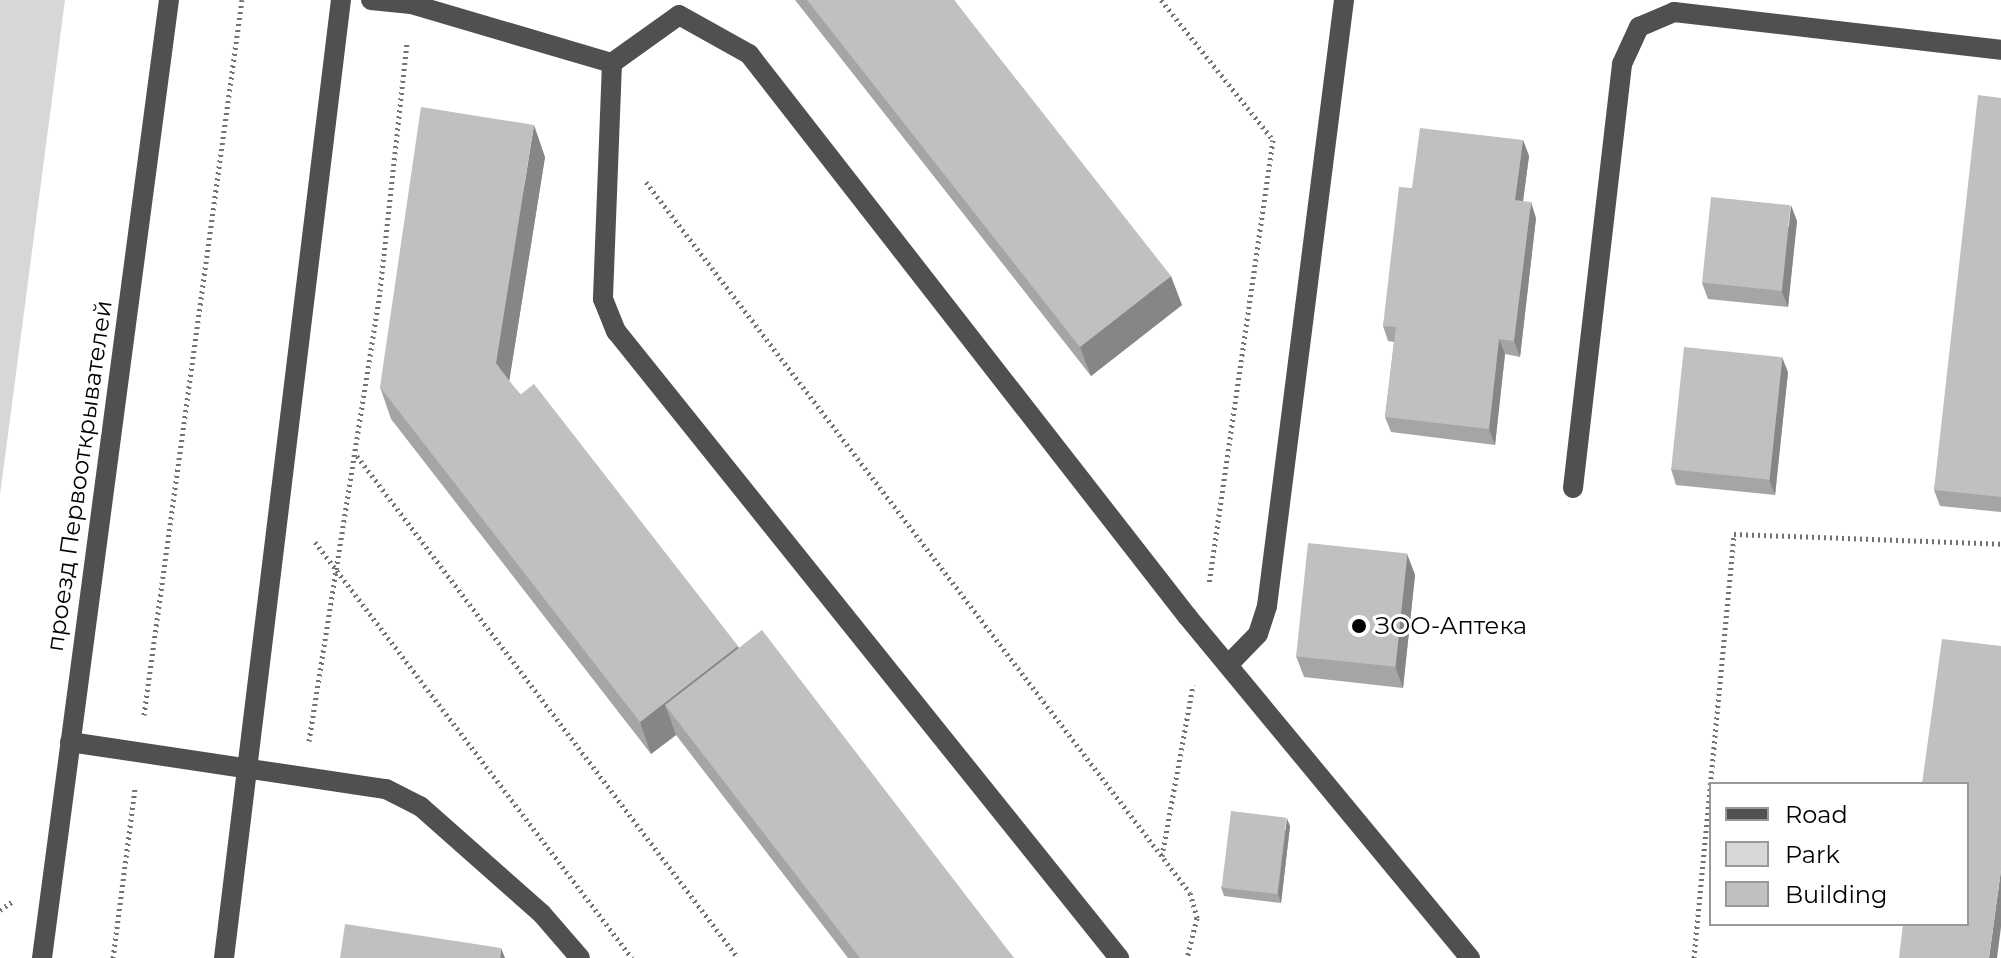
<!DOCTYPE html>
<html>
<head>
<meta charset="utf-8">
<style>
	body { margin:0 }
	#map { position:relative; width:2001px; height:958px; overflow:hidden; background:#fff; font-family:Montserrat,sans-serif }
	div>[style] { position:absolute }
	.green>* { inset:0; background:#d7d7d7 }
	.path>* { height:5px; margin-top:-2.5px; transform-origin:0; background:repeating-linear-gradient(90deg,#727272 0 2px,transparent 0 6px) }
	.minor>* { height:20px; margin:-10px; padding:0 10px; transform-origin:10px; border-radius:10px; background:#505050 }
	.wall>* { inset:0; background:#a5a5a5 }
	.shaded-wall>* { inset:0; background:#868686 }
	.building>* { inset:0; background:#c0c0c0; transform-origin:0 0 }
	.dots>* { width:22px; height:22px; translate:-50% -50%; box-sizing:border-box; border:4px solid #fff; border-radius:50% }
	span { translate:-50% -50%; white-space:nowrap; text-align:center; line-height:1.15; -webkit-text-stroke:6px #fff; paint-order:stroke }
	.street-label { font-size:24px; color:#000 }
	.poi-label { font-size:24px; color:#000 }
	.left { translate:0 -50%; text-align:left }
	.legend { position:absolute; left:1709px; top:782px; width:260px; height:144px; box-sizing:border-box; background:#fff; border:2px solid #999; margin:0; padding:10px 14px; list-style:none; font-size:24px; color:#000 }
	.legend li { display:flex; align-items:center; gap:16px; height:40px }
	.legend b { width:40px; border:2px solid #999 }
</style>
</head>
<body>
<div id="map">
	<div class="green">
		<i style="clip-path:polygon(0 0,65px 0,0 495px)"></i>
	</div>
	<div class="path">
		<i style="left:1161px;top:0;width:179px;rotate:51.3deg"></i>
		<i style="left:1273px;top:140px;width:449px;rotate:98.2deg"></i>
		<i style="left:646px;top:182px;width:895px;rotate:52.58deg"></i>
		<i style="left:1190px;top:893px;width:26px;rotate:74deg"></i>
		<i style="left:1197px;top:918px;width:41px;rotate:104deg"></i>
		<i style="left:357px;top:456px;width:630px;rotate:52.8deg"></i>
		<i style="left:315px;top:542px;width:523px;rotate:52.69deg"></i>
		<i style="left:144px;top:715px;width:722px;rotate:-82.2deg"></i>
		<i style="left:309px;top:741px;width:456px;rotate:-81deg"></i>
		<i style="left:380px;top:291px;width:250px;rotate:-83.8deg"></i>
		<i style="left:1162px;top:856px;width:174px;rotate:-79.7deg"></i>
		<i style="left:0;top:910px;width:14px;rotate:-34deg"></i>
		<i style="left:113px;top:958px;width:171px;rotate:-82.6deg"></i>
		<i style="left:1694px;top:958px;width:426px;rotate:-84.6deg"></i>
		<i style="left:1734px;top:534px;width:267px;rotate:2.1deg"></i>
	</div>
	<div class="minor">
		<i style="left:371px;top:0;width:40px;rotate:5.7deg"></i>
		<i style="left:411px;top:4px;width:209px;rotate:16.4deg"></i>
		<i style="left:612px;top:63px;width:82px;rotate:-35.6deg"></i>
		<i style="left:679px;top:15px;width:80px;rotate:29.1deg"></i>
		<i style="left:749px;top:54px;width:713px;rotate:52.07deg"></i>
		<i style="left:1187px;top:616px;width:444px;rotate:50.4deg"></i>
		<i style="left:612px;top:63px;width:236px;rotate:92.2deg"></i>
		<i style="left:603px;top:299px;width:35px;rotate:68deg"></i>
		<i style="left:616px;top:331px;width:804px;rotate:51.26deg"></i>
		<i style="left:1573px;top:488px;width:427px;rotate:-83.4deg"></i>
		<i style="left:1622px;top:64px;width:41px;rotate:-65.3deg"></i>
		<i style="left:1639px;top:27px;width:38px;rotate:-23deg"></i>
		<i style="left:1674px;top:12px;width:329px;rotate:6.6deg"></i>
		<i style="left:1228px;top:665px;width:43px;rotate:-45.9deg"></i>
		<i style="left:1258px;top:634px;width:29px;rotate:-72deg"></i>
		<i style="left:1267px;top:606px;width:611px;rotate:-82.76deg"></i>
		<i style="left:70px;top:742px;width:319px;rotate:8.5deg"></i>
		<i style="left:386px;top:789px;width:38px;rotate:27deg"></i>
		<i style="left:420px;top:806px;width:163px;rotate:41.5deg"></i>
		<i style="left:542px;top:914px;width:58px;rotate:49.2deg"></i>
		<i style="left:42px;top:958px;width:966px;rotate:-82.45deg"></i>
		<i style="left:224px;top:958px;width:965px;rotate:-83.04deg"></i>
	</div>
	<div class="wall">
		<i style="clip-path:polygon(795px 0,954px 0,1182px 305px,1091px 376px)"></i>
		<i style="clip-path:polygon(2001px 98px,2001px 512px,1940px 506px,1934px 490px)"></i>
		<i style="clip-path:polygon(1523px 140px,1529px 156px,1523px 201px,1536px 218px,1520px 357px,1505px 354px,1495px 445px,1391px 432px,1385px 417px,1394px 342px,1388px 341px,1383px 326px,1412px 188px)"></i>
		<i style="clip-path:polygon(545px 157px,509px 381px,738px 648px,1014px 958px,848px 958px,676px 735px,651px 754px,391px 419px,380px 387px)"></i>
		<i style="clip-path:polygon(1797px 221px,1788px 307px,1708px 299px,1702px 283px)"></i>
		<i style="clip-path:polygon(1788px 372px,1775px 495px,1676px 485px,1671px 469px)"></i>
		<i style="clip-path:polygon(1407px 554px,1415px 575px,1403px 688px,1304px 677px,1296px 656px)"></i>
		<i style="clip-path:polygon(1290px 826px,1281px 903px,1224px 896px,1221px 887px)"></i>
	</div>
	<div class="shaded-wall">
		<i style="clip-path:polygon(534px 125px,545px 157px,507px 395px,496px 363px)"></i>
		<i style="clip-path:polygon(1523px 140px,1529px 156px,1521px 216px,1515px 200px)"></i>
		<i style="clip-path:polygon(1531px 202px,1536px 218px,1520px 357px,1514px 341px)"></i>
		<i style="clip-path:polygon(1791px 205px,1797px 221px,1788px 307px,1782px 292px)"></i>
		<i style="clip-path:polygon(1171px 276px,1182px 305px,1091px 376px,1080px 347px)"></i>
		<i style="clip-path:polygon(1499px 339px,1505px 354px,1495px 445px,1489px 429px)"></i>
		<i style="clip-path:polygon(1782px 357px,1788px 372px,1775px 495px,1769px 479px)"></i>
		<i style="clip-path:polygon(1407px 554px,1415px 575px,1403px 688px,1395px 666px)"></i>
		<i style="clip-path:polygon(738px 646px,749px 678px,665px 705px,676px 735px,651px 754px,640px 722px)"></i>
		<i style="clip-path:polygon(1287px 818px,1290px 826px,1281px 903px,1278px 894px)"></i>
		<i style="clip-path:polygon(2001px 870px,2001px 927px,1997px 958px,1989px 958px)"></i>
		<i style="clip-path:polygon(501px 948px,505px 958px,500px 958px)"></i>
	</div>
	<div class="building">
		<i style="clip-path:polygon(807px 0,954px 0,1171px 276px,1080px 347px)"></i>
		<i style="clip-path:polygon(1978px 95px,2001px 98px,2001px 497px,1934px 490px)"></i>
		<i style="clip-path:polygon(421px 107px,534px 125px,496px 363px,520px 395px,534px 384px,738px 646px,640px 722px,380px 387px)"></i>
		<i style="clip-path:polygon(1420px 128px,1523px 140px,1515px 200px,1531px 202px,1514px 341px,1499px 339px,1489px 429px,1385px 417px,1396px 327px,1383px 326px,1399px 187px,1412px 188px)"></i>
		<i style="left:1711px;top:197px;width:80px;height:86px;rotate:6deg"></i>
		<i style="left:1684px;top:347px;width:99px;height:123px;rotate:6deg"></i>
		<i style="left:1308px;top:543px;width:100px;height:114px;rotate:6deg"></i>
		<i style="clip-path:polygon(762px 630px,1014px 958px,860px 958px,665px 705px)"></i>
		<i style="clip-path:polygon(1942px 639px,2001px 646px,2001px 870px,1989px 958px,1899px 958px,1903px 924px,1967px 924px,1967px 784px,1922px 784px)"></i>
		<i style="left:1231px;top:811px;width:56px;height:77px;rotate:7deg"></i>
		<i style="clip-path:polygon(345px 924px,501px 948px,500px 958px,340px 958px)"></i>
	</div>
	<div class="dots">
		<i style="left:1359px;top:626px;background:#000"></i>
	</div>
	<div class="street-label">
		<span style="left:79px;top:476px;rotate:-82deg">проезд Первооткрывателей</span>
	</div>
	<div class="poi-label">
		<span class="left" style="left:1375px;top:626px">ЗОО-Аптека</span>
	</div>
	<ul class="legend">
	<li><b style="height:10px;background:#505050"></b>Road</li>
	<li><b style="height:22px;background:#d7d7d7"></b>Park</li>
	<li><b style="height:22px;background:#c0c0c0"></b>Building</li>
	</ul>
</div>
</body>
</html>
